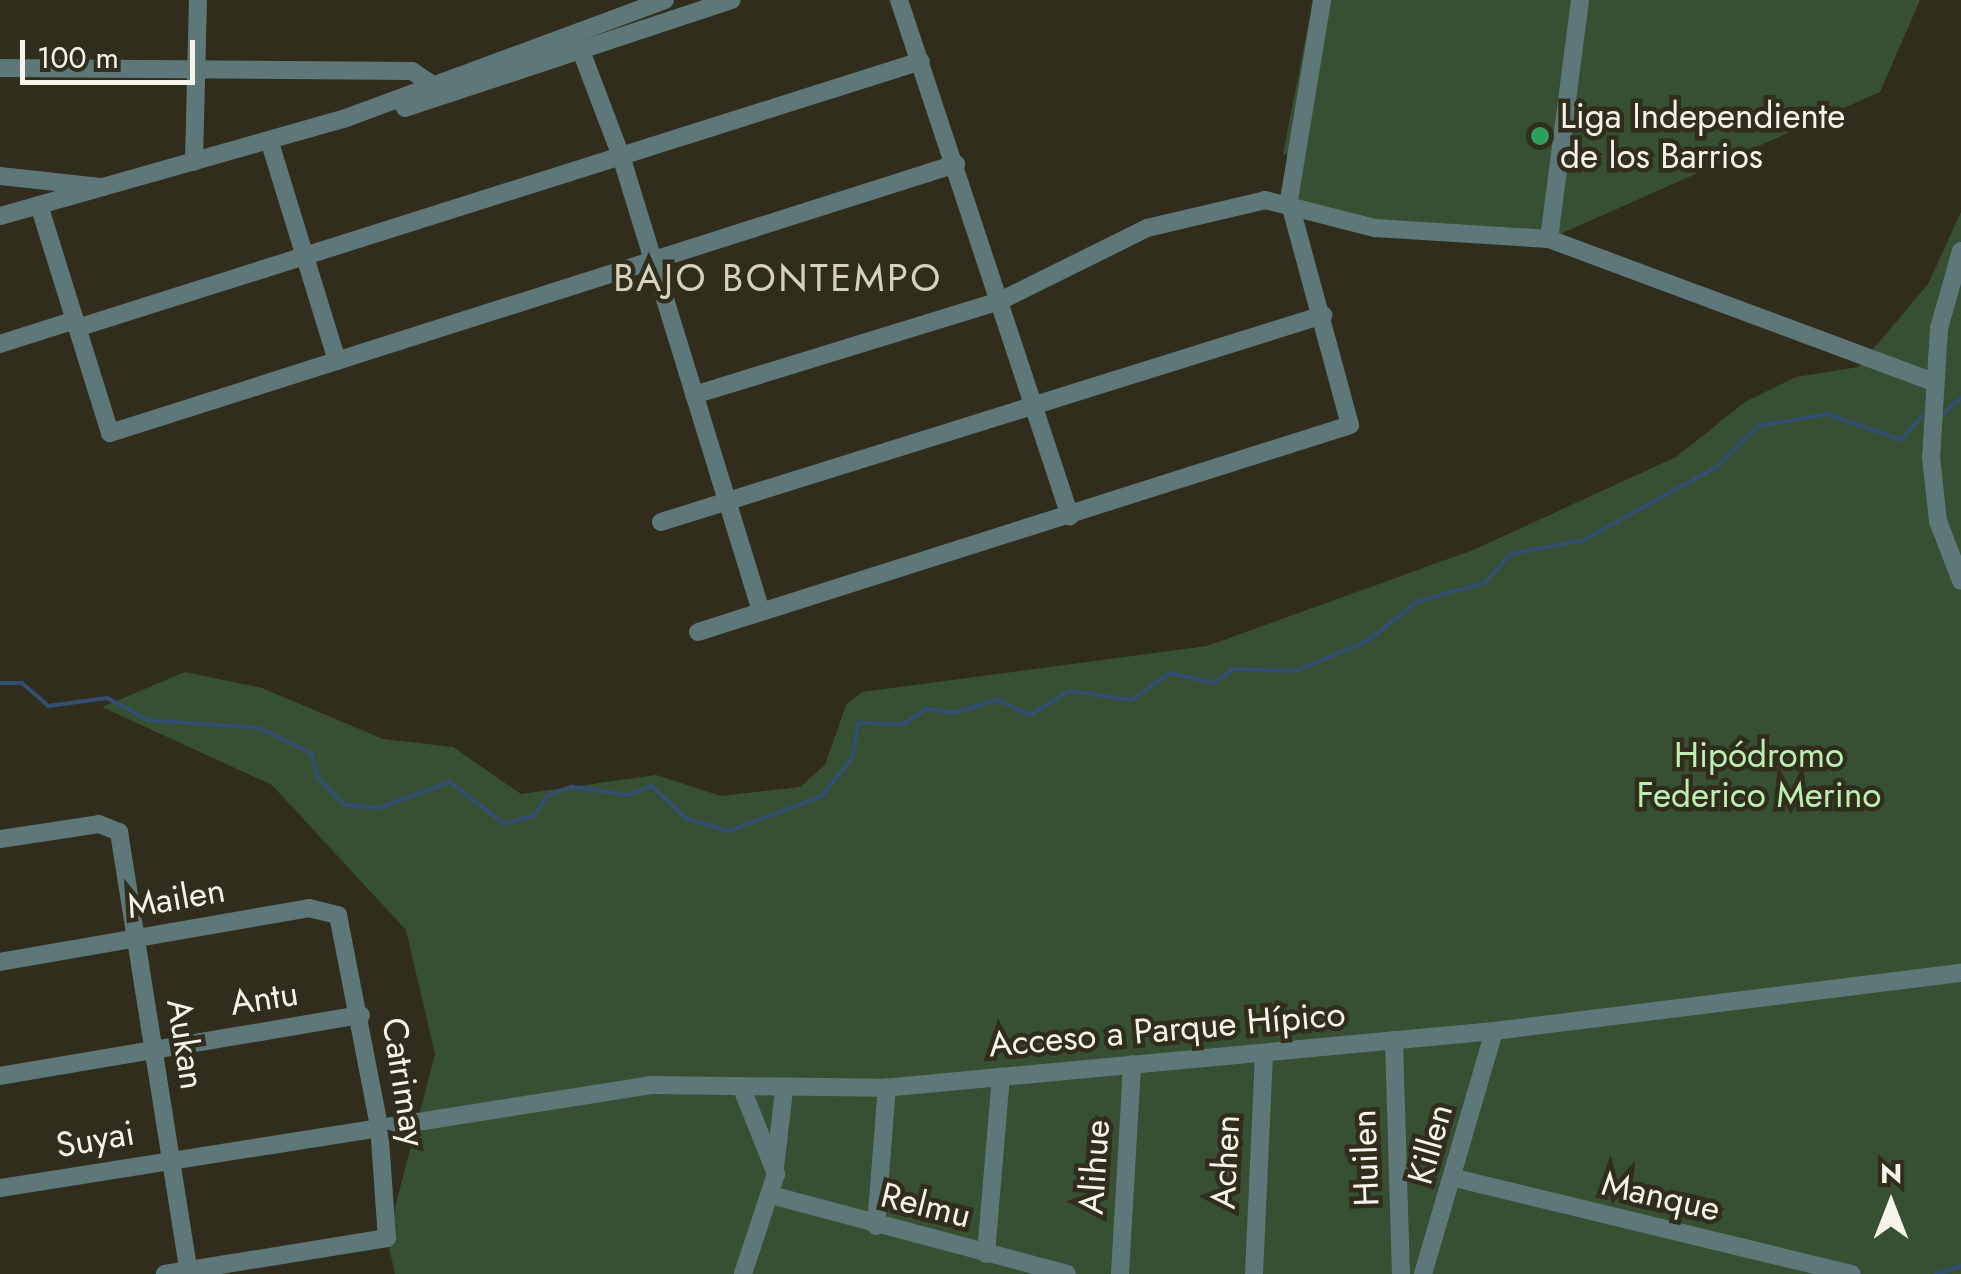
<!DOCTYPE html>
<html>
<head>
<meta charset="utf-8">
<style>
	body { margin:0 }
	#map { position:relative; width:1961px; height:1274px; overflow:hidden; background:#312d1d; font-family:Jost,sans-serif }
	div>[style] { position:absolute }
	.green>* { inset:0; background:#374f32 }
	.stream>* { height:4px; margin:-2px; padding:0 2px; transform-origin:2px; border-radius:2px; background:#324e70 }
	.minor>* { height:18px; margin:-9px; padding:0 9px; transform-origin:9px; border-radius:9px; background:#5e7879 }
	.dots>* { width:28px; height:28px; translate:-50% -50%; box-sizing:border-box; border:5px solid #312d1d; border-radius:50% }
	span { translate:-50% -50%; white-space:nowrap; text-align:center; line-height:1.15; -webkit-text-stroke:9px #312d1d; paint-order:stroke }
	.poi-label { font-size:35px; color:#f6f4ea }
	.left { translate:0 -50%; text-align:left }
	.park-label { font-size:35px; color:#bcefb2 }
	.street-label { font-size:35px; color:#f6f4ea }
	.neighbourhood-label { font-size:38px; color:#d6d2be; letter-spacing:2.5px }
	.north { position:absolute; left:1841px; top:1154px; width:100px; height:100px; -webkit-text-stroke:8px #312d1d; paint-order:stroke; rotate:0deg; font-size:28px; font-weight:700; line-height:40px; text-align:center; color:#f6f4ea }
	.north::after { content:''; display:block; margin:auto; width:35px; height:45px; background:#f6f4ea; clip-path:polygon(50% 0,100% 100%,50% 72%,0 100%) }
	.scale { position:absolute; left:20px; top:40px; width:175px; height:45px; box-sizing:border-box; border:5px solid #f6f4ea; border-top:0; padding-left:12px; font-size:30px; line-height:35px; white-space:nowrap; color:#f6f4ea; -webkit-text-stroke:8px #312d1d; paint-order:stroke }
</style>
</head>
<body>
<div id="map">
	<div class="green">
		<i style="clip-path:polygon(1313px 0,1920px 0,1880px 92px,1549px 239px,1375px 228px,1289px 200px,1295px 157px,1283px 154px)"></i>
		<i style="clip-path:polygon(1961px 212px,1961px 1274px,395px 1274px,387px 1238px,435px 1054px,406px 930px,272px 785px,102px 707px,185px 672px,262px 688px,383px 739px,453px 747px,521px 794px,656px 775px,721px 796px,800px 787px,825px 765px,846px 705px,862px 692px,1207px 646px,1473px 550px,1676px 457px,1745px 402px,1796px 377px,1858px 367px,1928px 284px)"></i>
	</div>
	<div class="stream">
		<i style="left:1942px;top:415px;width:25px;rotate:-42deg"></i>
		<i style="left:0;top:683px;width:22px"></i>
		<i style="left:22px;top:683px;width:35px;rotate:41deg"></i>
		<i style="left:48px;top:706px;width:60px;rotate:-7.7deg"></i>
		<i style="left:107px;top:698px;width:47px;rotate:28.2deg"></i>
		<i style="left:148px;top:720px;width:111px;rotate:4.1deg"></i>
		<i style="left:259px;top:728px;width:58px;rotate:25.7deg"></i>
		<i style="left:311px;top:753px;width:26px;rotate:74deg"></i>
		<i style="left:318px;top:778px;width:38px;rotate:45deg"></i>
		<i style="left:345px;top:805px;width:34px;rotate:5deg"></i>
		<i style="left:379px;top:808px;width:76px;rotate:-20.1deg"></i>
		<i style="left:450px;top:782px;width:68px;rotate:37.9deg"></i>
		<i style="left:504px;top:824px;width:32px;rotate:-16deg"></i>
		<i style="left:535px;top:815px;width:22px;rotate:-58deg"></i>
		<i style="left:547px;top:796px;width:26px;rotate:-21deg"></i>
		<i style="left:571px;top:787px;width:58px;rotate:8deg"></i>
		<i style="left:628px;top:795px;width:26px;rotate:-21deg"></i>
		<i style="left:652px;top:786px;width:46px;rotate:44.1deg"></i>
		<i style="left:685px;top:818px;width:46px;rotate:16.5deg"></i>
		<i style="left:729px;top:831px;width:99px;rotate:-20.6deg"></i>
		<i style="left:822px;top:796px;width:48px;rotate:-51.7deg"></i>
		<i style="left:852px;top:758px;width:36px;rotate:-80deg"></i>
		<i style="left:858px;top:723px;width:45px;rotate:1.3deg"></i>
		<i style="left:903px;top:724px;width:28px;rotate:-32deg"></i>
		<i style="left:927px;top:709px;width:26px;rotate:9deg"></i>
		<i style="left:953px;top:713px;width:46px;rotate:-16.5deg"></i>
		<i style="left:997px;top:700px;width:36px;rotate:24deg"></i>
		<i style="left:1030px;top:715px;width:46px;rotate:-31.6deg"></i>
		<i style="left:1069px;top:691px;width:63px;rotate:8.3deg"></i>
		<i style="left:1131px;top:700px;width:47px;rotate:-34.7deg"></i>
		<i style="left:1170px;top:673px;width:44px;rotate:13.1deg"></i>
		<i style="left:1213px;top:683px;width:25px;rotate:-34deg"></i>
		<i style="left:1234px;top:669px;width:62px;rotate:1.8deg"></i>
		<i style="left:1296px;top:671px;width:77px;rotate:-22.9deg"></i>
		<i style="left:1367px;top:641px;width:65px;rotate:-38.1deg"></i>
		<i style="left:1418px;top:601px;width:68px;rotate:-15.3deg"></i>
		<i style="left:1484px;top:583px;width:40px;rotate:-47deg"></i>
		<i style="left:1511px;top:554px;width:74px;rotate:-10.9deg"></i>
		<i style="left:1584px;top:540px;width:151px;rotate:-28.9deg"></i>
		<i style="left:1716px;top:467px;width:59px;rotate:-44.3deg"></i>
		<i style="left:1758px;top:426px;width:70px;rotate:-9.9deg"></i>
		<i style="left:1827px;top:414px;width:78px;rotate:19.4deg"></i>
		<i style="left:1901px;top:440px;width:32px;rotate:-49deg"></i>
		<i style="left:1936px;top:1274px;width:26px;rotate:-18deg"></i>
	</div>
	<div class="minor">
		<i style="left:899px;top:0;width:544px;rotate:71.67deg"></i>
		<i style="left:575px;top:35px;width:129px;rotate:69.2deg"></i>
		<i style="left:621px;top:156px;width:476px;rotate:72.9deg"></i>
		<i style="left:0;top:68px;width:412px;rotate:0.4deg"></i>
		<i style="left:412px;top:71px;width:25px;rotate:34deg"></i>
		<i style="left:405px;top:108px;width:344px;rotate:-18.3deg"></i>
		<i style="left:270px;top:143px;width:228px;rotate:72.9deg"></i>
		<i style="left:194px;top:162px;width:162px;rotate:-88.6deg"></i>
		<i style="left:0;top:176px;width:103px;rotate:6.2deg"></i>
		<i style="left:39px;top:205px;width:239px;rotate:72.7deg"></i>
		<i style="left:110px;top:433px;width:888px;rotate:-17.64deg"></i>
		<i style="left:0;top:216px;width:360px;rotate:-15.8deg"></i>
		<i style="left:346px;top:118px;width:340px;rotate:-20.3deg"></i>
		<i style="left:1549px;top:239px;width:241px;rotate:-82.6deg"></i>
		<i style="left:1961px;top:251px;width:80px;rotate:105.9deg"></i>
		<i style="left:1939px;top:328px;width:129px;rotate:93.5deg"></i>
		<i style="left:1931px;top:457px;width:64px;rotate:83.8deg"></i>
		<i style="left:1938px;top:521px;width:64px;rotate:69deg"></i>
		<i style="left:77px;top:328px;width:885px;rotate:-17.55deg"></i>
		<i style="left:0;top:344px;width:79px;rotate:-17.7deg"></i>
		<i style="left:694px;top:395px;width:322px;rotate:-17.1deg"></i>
		<i style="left:1002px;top:300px;width:162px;rotate:-26.4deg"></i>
		<i style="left:1147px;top:228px;width:121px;rotate:-13.3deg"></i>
		<i style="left:1265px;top:200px;width:114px;rotate:14.3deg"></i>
		<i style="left:1375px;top:228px;width:174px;rotate:3.6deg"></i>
		<i style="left:1549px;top:239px;width:411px;rotate:20.4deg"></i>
		<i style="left:661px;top:522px;width:694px;rotate:-17.36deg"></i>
		<i style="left:698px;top:632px;width:684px;rotate:-17.61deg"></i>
		<i style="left:1350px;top:425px;width:233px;rotate:-105.2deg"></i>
		<i style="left:1289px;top:200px;width:203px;rotate:-80.6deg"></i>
		<i style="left:0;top:839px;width:100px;rotate:-8.6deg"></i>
		<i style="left:99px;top:824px;width:22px;rotate:22deg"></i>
		<i style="left:119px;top:832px;width:448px;rotate:81deg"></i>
		<i style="left:0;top:962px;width:314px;rotate:-9.9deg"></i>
		<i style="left:309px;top:908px;width:30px;rotate:14deg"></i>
		<i style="left:338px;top:915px;width:214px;rotate:79deg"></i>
		<i style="left:379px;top:1125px;width:113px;rotate:86deg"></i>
		<i style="left:387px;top:1238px;width:225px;rotate:170.8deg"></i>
		<i style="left:1394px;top:1040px;width:234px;rotate:88.3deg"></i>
		<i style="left:0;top:1076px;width:366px;rotate:-9.6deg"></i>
		<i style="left:741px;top:1086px;width:95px;rotate:68.3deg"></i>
		<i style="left:776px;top:1174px;width:105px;rotate:108.3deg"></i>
		<i style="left:775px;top:1168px;width:79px;rotate:-83.4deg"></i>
		<i style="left:1455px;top:1178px;width:408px;rotate:13.6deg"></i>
		<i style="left:0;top:1188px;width:659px;rotate:-8.99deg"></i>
		<i style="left:651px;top:1085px;width:232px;rotate:0.7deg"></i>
		<i style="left:883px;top:1088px;width:614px;rotate:-5.33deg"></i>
		<i style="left:1494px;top:1031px;width:471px;rotate:-7.1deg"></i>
		<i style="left:771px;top:1195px;width:306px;rotate:14.9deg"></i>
		<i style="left:876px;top:1226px;width:139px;rotate:-85.5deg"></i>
		<i style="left:986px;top:1254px;width:178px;rotate:-85.2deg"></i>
		<i style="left:1120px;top:1274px;width:210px;rotate:-86.7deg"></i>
		<i style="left:1254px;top:1274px;width:221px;rotate:-87.4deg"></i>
		<i style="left:1423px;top:1274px;width:253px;rotate:-73.7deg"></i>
	</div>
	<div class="dots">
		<i style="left:1540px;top:136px;background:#2e9e5b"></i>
	</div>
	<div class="poi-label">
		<span class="left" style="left:1560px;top:136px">Liga Independiente<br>de los Barrios</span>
	</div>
	<div class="park-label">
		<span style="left:1759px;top:775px">Hipódromo<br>Federico Merino</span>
	</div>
	<div class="street-label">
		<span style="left:176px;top:898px;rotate:-10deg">Mailen</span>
		<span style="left:264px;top:998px;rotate:-9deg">Antu</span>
		<span style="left:1167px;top:1029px;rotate:-5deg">Acceso a Parque Hípico</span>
		<span style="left:186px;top:1044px;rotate:81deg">Aukan</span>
		<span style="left:404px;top:1082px;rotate:81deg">Catrimay</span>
		<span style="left:95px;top:1139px;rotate:-10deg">Suyai</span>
		<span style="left:1430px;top:1144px;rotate:-74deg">Killen</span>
		<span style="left:1365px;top:1158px;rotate:-92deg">Huilen</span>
		<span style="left:1225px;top:1162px;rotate:-87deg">Achen</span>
		<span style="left:1094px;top:1167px;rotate:-86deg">Alihue</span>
		<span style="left:1661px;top:1196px;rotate:13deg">Manque</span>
		<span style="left:926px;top:1205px;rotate:14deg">Relmu</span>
	</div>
	<div class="neighbourhood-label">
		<span style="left:778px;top:278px">BAJO BONTEMPO</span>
	</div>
	<div class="north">N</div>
	<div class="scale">100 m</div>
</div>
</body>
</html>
